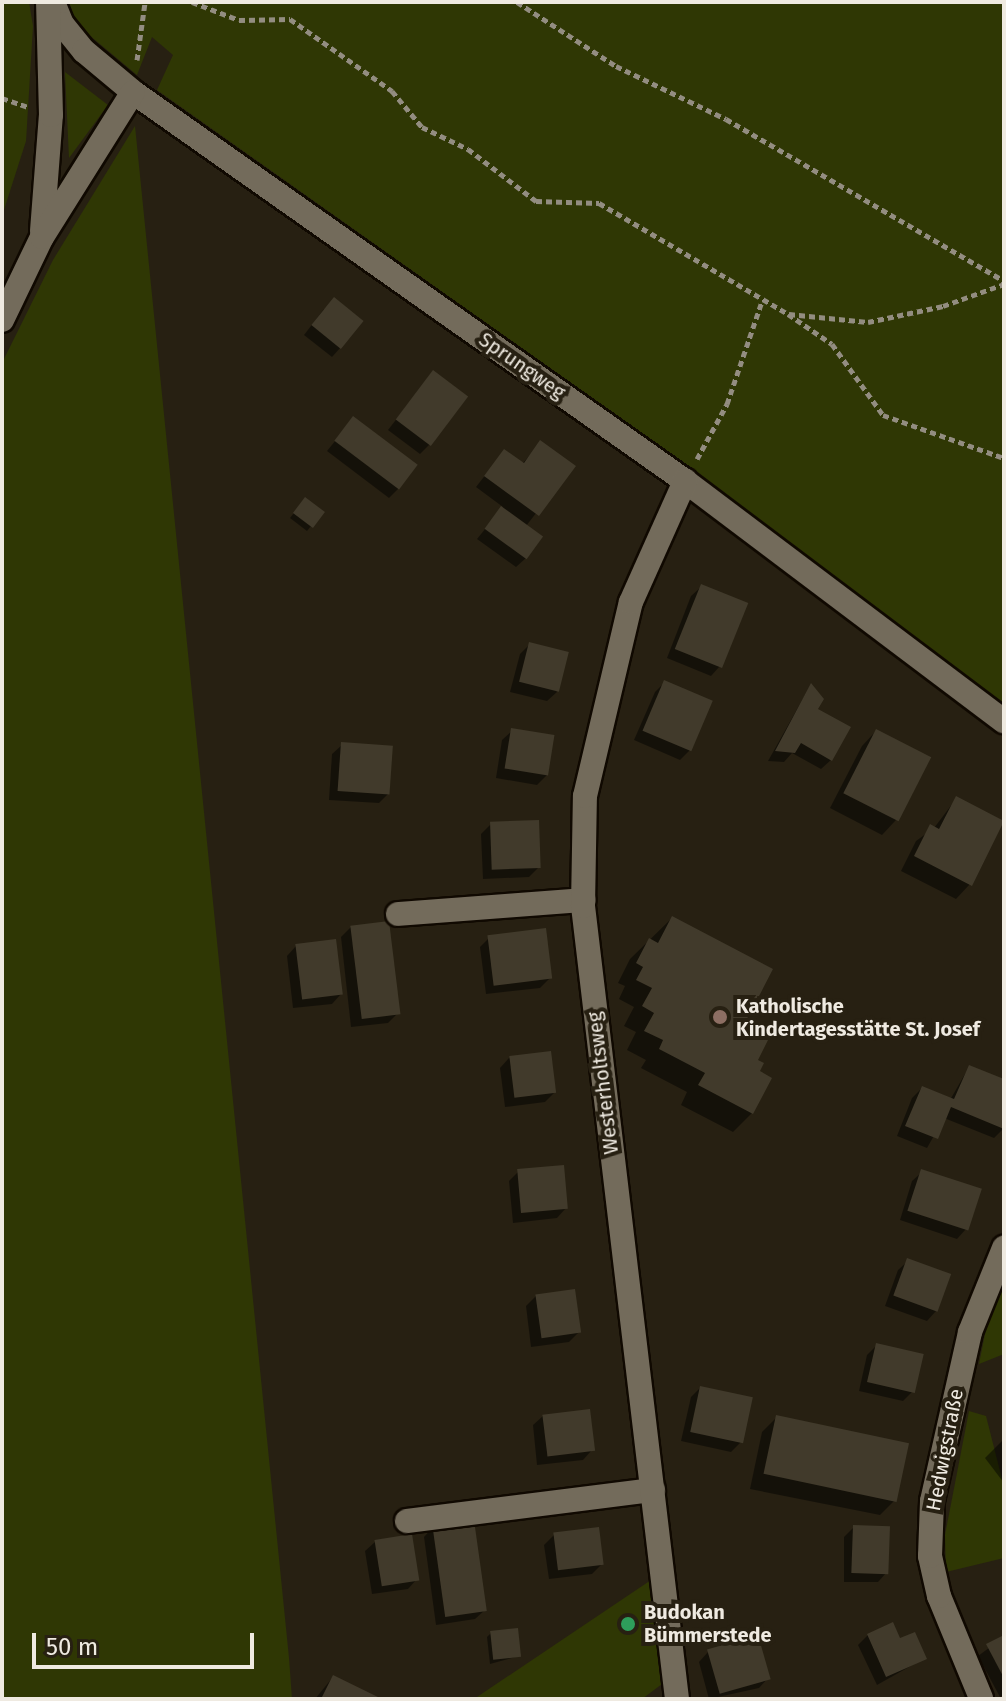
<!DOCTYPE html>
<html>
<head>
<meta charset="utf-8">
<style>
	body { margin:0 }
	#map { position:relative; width:1006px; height:1701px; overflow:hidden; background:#272012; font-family:"Fira Sans",sans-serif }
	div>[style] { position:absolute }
	.green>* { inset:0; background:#2f3704 }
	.shadow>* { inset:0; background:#0007 }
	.building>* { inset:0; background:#413a2b; transform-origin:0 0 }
	.path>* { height:5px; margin-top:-2.5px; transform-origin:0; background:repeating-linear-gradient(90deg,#938d81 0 6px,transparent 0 10px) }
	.roads { filter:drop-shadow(2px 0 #100901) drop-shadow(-2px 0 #100901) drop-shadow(0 2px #100901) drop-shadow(0 -2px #100901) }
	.minor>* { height:24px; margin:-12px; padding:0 12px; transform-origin:12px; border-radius:12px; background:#736b5b }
	.dots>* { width:22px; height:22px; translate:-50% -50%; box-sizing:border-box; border:4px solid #272012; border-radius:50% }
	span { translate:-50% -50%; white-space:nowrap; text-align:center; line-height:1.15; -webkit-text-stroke:8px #272012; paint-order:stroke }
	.street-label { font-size:20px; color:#efeae1 }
	.poi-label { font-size:20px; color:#efeae1; font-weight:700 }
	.left { translate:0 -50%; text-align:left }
	.frame { position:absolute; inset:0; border:4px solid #efeae1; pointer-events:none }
	.scale { position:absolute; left:32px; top:1633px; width:222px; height:36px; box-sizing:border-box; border:4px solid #efeae1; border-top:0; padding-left:10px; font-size:24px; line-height:28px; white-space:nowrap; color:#efeae1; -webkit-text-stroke:6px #272012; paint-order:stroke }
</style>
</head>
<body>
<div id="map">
	<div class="green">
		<i style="clip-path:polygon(2px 2px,29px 2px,33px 26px,26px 141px,2px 216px)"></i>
		<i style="clip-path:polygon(67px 2px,1004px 2px,1004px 708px,697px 472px,157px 90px,173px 55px,152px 37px,137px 75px,70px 19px)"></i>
		<i style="clip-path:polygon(65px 72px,108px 105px,69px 158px)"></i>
		<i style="clip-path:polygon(135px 126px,289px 1658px,292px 1699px,2px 1699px,2px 363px,53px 260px)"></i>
		<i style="clip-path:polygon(1004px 1274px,1004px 1354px,979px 1364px,990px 1309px)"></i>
		<i style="clip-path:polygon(969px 1411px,986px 1416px,1004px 1487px,1004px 1558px,946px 1572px,945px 1535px)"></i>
		<i style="clip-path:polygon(663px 1572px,674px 1675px,642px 1699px,474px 1699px)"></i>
	</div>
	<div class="shadow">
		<i style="clip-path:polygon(324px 309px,341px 347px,332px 357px,304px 335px)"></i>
		<i style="clip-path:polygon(433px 372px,430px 444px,420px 454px,388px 430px)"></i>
		<i style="clip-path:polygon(353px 419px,399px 488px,389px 498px,327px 451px)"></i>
		<i style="clip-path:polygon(541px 443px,573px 466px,526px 526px,526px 558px,516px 567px,477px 539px,503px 507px,476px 487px,504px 451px,522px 464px)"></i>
		<i style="clip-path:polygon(301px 504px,311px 526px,307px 531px,290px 518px)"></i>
		<i style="clip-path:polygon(701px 587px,720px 666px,711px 676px,667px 658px,691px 596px)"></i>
		<i style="clip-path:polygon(530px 644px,557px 692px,547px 701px,510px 692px,520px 654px)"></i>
		<i style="clip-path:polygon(665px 682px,690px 750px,680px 760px,634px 740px,655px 692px)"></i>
		<i style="clip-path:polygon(810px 686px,831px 760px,821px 769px,792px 753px,784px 762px,768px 761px)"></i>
		<i style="clip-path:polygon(512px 731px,547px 775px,537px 785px,496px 778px,502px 740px)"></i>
		<i style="clip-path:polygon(876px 731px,928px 758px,896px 820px,882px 835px,830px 808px,862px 746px)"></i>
		<i style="clip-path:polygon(342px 745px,388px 794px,379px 803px,329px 800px,332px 754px)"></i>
		<i style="clip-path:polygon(956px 799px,970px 884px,956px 899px,901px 871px,916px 841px,934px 828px)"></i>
		<i style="clip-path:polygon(491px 824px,539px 867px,529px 877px,483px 879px,481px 834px)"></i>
		<i style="clip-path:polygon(672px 918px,755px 1061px,752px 1113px,733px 1132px,681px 1105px,687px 1092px,641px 1068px,646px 1060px,627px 1050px,636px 1032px,624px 1026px,634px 1007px,619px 999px,625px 986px,618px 983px,630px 959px)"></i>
		<i style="clip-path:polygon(351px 927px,398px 1013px,388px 1023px,351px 1027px,341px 937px)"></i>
		<i style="clip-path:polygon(489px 938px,550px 978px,540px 988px,486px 994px,480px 947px)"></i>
		<i style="clip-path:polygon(296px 946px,341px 994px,332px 1004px,293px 1008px,287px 956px)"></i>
		<i style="clip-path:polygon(509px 1058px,554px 1093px,545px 1102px,505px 1107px,500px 1068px)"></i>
		<i style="clip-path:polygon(969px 1067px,1004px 1082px,1004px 1128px,994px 1138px,944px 1118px,927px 1148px,897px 1136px,912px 1098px,922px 1088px,950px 1100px)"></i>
		<i style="clip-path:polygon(518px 1172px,566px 1208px,557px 1218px,513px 1223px,509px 1181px)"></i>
		<i style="clip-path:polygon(922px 1172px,966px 1229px,957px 1239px,900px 1220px,912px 1181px)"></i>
		<i style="clip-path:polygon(908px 1261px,936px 1311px,927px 1321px,885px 1306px,898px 1270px)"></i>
		<i style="clip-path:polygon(536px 1296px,579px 1332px,569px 1342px,531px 1347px,526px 1306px)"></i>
		<i style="clip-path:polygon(877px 1345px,913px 1391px,903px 1401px,859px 1391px,867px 1355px)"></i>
		<i style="clip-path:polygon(700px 1388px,741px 1442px,731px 1452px,681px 1441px,691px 1397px)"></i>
		<i style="clip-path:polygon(543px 1416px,592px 1450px,583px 1460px,537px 1465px,533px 1425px)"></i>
		<i style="clip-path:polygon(777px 1417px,894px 1501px,880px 1515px,750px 1489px,762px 1432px)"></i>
		<i style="clip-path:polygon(1004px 1439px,1004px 1483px,985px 1458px)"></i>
		<i style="clip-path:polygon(433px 1527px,485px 1610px,475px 1619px,436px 1625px,424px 1537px)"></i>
		<i style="clip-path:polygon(853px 1528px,887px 1572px,878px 1582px,844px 1582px,844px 1537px)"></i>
		<i style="clip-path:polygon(554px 1535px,602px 1564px,592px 1574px,549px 1579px,544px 1545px)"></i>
		<i style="clip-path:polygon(375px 1542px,417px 1579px,408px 1589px,372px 1594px,365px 1551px)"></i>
		<i style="clip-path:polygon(491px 1633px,519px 1656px,490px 1664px,487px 1637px)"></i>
		<i style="clip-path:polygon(868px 1635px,925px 1658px,877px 1685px,858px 1645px)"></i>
		<i style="clip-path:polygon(1004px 1637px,1004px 1695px,1000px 1697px,978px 1656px)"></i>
		<i style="clip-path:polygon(708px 1652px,768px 1678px,759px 1688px,709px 1699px,699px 1662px)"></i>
		<i style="clip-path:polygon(333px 1677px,378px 1699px,315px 1699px)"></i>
	</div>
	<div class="building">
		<i style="left:334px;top:297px;width:38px;height:36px;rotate:39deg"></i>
		<i style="left:433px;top:370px;width:44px;height:62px;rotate:37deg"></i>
		<i style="left:353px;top:416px;width:81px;height:31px;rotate:37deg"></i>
		<i style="clip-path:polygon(540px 440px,576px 466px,539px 516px,484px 476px,504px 449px,524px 463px)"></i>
		<i style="left:305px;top:497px;width:25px;height:20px;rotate:37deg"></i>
		<i style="left:501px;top:506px;width:52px;height:28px;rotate:36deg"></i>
		<i style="left:701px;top:584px;width:51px;height:70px;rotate:22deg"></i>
		<i style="left:529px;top:642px;width:41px;height:41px;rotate:14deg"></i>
		<i style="left:664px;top:680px;width:53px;height:55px;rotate:23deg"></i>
		<i style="clip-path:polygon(811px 683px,824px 699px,818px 709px,851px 727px,832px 761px,801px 743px,795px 753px,775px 751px)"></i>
		<i style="left:511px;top:728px;width:44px;height:41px;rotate:9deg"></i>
		<i style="left:876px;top:729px;width:62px;height:72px;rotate:27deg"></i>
		<i style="left:341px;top:742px;width:52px;height:49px;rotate:4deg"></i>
		<i style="clip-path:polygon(956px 796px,1004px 821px,972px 886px,914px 856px,930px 824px,939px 829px)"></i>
		<i style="left:539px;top:820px;width:48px;height:49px;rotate:88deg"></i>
		<i style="clip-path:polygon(672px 916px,773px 969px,743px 1027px,768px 1040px,758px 1060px,764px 1063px,760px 1071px,772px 1078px,753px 1114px,698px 1085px,705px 1073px,659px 1049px,663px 1040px,644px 1031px,654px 1013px,642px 1006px,652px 988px,636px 980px,643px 967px,636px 963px,649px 938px,658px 943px)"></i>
		<i style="left:389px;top:921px;width:94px;height:39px;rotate:83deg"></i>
		<i style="left:546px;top:928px;width:51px;height:59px;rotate:83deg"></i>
		<i style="left:336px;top:939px;width:56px;height:41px;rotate:83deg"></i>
		<i style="left:551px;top:1051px;width:42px;height:42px;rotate:83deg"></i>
		<i style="clip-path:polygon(969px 1065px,1004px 1079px,1004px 1129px,951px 1107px,938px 1139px,905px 1126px,922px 1086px,954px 1099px)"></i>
		<i style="left:564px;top:1165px;width:44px;height:47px;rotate:85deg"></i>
		<i style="left:921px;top:1169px;width:64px;height:44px;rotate:18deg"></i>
		<i style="left:907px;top:1258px;width:47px;height:40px;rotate:20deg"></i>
		<i style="left:575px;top:1289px;width:44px;height:40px;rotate:82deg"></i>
		<i style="left:876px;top:1343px;width:49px;height:40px;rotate:13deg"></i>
		<i style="left:700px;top:1386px;width:54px;height:47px;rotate:12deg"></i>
		<i style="left:590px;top:1409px;width:42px;height:48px;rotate:83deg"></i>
		<i style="left:776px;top:1415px;width:136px;height:60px;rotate:12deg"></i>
		<i style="left:474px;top:1520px;width:92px;height:42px;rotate:82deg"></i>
		<i style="left:853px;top:1525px;width:37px;height:48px;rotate:2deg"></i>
		<i style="left:599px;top:1527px;width:38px;height:46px;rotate:83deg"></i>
		<i style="left:412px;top:1534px;width:47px;height:38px;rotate:81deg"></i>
		<i style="clip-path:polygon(893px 1622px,900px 1638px,915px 1632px,927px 1659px,886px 1677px,867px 1634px)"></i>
		<i style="left:518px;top:1628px;width:29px;height:28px;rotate:84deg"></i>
		<i style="left:758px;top:1635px;width:46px;height:53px;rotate:74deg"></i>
		<i style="clip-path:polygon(1004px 1635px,1004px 1678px,986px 1644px)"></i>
		<i style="clip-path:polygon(333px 1675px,382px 1699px,321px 1699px)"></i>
	</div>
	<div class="path">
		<i style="left:192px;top:2px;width:50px;rotate:21deg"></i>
		<i style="left:239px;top:20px;width:51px;rotate:-1.1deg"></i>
		<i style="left:290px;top:19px;width:125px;rotate:35.2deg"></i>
		<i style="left:392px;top:91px;width:47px;rotate:50.2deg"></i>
		<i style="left:422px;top:127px;width:51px;rotate:25.6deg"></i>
		<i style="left:468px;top:149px;width:86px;rotate:37.4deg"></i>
		<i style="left:536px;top:201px;width:63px;rotate:1.8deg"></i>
		<i style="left:599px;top:203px;width:219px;rotate:30.4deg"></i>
		<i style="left:788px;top:314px;width:53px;rotate:34.3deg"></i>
		<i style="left:832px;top:344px;width:87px;rotate:54.3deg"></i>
		<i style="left:883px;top:415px;width:128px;rotate:19.6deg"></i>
		<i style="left:517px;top:2px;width:118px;rotate:32.9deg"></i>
		<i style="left:616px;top:66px;width:122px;rotate:25.7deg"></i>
		<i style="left:726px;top:119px;width:322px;rotate:30.2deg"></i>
		<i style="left:137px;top:60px;width:59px;rotate:-82.1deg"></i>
		<i style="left:2px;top:98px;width:28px;rotate:19deg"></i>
		<i style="left:789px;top:314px;width:79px;rotate:5.8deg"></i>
		<i style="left:868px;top:322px;width:77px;rotate:-12deg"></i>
		<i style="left:943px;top:306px;width:65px;rotate:-19.8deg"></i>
		<i style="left:697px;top:459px;width:63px;rotate:-61.4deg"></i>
		<i style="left:727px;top:404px;width:109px;rotate:-71.2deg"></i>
	</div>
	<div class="roads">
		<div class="minor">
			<i style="left:53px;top:2px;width:24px;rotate:68deg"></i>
			<i style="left:62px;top:24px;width:35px;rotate:51deg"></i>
			<i style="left:84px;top:51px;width:64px;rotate:39.9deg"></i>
			<i style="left:133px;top:92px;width:675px;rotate:35.17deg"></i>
			<i style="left:685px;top:481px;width:399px;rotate:37deg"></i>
			<i style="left:42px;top:231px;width:116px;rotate:-85.6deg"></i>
			<i style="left:51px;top:115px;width:113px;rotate:-91.5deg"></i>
			<i style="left:2px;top:320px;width:92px;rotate:-64.3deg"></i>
			<i style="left:42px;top:237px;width:171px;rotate:-57.9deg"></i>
			<i style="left:398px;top:914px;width:186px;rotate:-4.3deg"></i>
			<i style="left:407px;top:1521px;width:248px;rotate:-7.2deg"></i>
			<i style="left:981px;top:1698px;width:110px;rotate:-112.4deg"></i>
			<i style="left:939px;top:1596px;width:41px;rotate:-102.7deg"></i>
			<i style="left:930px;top:1556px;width:55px;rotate:-87.9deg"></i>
			<i style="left:932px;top:1501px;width:173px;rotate:-77.3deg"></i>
			<i style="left:970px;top:1332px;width:91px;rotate:-68deg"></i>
			<i style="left:677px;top:1699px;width:799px;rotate:-96.76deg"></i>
			<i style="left:583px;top:906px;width:110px;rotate:-89deg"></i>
			<i style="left:585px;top:796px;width:199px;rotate:-76.7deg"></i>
			<i style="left:631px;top:602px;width:133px;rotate:-65.9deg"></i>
		</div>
	</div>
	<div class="dots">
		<i style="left:720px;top:1017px;background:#8d6e63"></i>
		<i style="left:628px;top:1624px;background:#2e9e5b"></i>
	</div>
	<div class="street-label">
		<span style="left:522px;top:366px;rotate:35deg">Sprungweg</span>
		<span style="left:603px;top:1083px;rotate:-97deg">Westerholtsweg</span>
		<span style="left:945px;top:1450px;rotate:-79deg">Hedwigstraße</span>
	</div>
	<div class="poi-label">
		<span class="left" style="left:736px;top:1018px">Katholische<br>Kindertagesstätte St. Josef</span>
		<span class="left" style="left:644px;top:1624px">Budokan<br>Bümmerstede</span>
	</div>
	<div class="frame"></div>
	<div class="scale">50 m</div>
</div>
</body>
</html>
